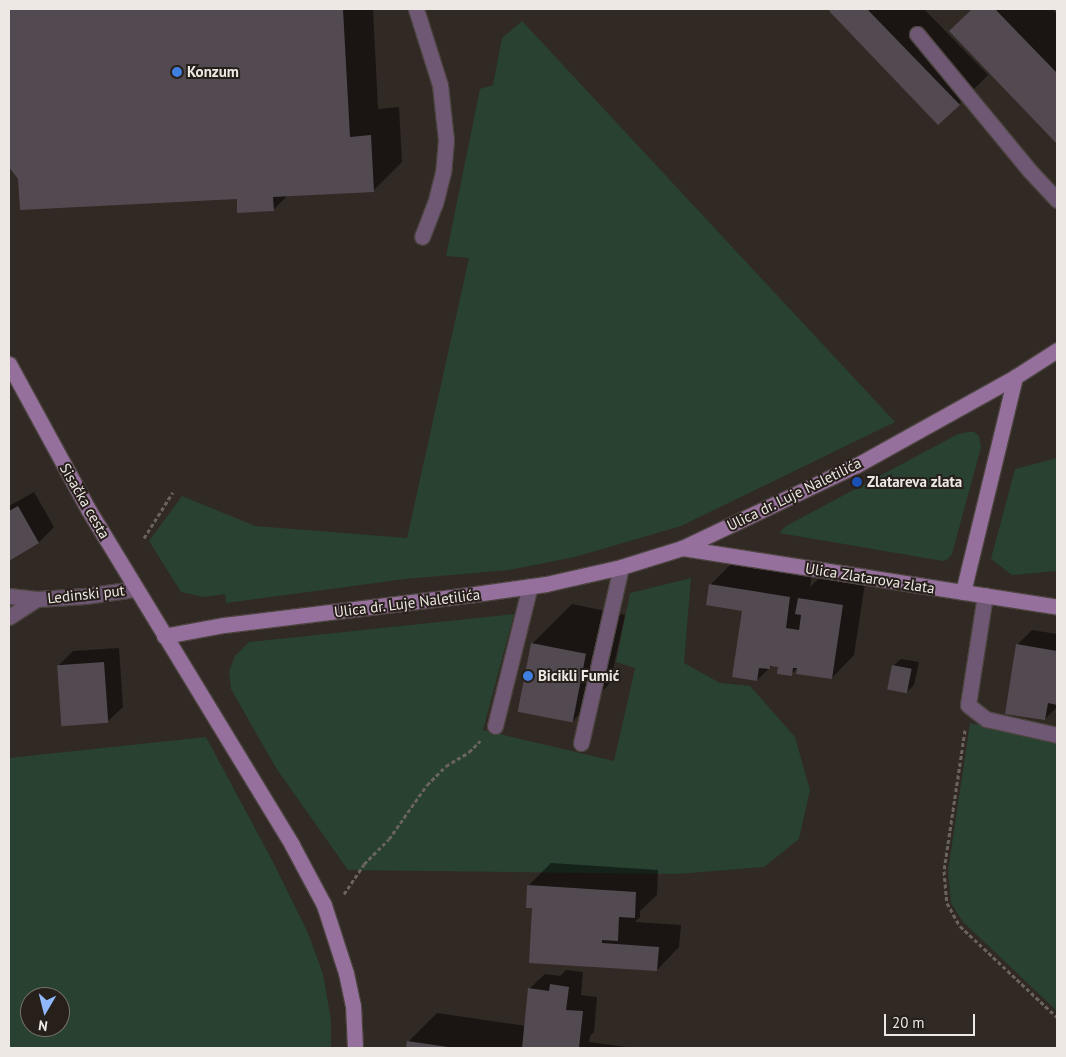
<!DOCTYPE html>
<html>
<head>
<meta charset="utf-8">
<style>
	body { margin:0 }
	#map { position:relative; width:1066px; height:1057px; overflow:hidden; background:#312924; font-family:"PT Sans",sans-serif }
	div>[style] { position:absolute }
	.green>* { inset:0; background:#284130 }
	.shadow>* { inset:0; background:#0007 }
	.building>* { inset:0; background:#524a50; transform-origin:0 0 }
	.path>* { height:3px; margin-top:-1.5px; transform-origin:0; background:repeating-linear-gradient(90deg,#6a635e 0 4px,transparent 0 6.5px) }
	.roads { filter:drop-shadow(1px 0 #4b443f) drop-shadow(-1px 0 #4b443f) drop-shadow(0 1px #4b443f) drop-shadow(0 -1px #4b443f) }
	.lane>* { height:15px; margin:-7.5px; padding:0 7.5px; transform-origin:7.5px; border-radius:7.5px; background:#6f5874 }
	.street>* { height:15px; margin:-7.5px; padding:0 7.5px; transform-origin:7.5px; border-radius:7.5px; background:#6f5874 }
	.secondary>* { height:15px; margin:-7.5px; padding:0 7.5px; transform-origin:7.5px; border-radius:7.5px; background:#96709c }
	.dots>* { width:14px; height:14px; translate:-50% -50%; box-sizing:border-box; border:2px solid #27201a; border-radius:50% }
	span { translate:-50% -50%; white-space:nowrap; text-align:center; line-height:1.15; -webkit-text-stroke:4px #27201a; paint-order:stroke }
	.poi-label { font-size:15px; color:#eee8e5; font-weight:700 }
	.left { translate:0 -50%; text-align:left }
	.street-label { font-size:15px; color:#eee8e5 }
	.frame { position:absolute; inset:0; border:10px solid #eee8e5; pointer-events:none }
	.north { position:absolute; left:20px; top:987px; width:50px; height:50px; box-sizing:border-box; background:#27201a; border:1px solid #77706b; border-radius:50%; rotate:188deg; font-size:14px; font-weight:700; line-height:20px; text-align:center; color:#eee8e5 }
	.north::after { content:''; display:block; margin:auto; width:18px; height:22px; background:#8fb8fd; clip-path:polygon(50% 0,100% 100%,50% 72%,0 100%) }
	.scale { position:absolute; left:884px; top:1014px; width:91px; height:22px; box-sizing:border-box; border:2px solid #eee8e5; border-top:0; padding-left:6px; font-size:15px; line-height:18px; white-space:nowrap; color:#eee8e5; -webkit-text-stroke:4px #27201a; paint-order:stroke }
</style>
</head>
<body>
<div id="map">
	<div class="green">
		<i style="clip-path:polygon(522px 21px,895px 422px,681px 526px,575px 557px,509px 570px,405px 579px,226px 603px,225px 594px,203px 597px,181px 592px,149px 541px,182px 496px,255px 526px,407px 538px,469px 258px,446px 256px,480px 89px,493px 85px,502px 38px)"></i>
		<i style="clip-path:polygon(968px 432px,974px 432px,979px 436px,981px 447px,952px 554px,948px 559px,943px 561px,779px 533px,786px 526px,958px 434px)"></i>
		<i style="clip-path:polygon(1057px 458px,1057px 571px,1012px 575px,991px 559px,1015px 469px)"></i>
		<i style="clip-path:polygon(691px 578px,684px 663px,720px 683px,750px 686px,795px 737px,810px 790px,799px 839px,764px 867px,677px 874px,348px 870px,276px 768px,231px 689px,229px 671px,235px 656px,249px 642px,514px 614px,483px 730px,614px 761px,635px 668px,616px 662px,630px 593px)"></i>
		<i style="clip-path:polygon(970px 723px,1057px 741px,1057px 1011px,963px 922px,951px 903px,948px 871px)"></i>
		<i style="clip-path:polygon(evenodd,206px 737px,273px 862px,308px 933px,323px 974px,331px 1020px,331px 1048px,9px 1048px,9px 758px,206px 737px,30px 997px,60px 997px,60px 1027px,30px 1027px,30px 997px)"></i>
	</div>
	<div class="shadow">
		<i style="clip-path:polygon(9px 9px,373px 9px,378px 109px,399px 107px,402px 162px,373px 191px,288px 195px,273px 210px,238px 198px,19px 179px,9px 165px)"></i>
		<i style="clip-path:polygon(833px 9px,924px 9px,988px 75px,959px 104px,831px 11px)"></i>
		<i style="clip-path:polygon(973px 9px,1052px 9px,1057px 14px,1057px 142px,950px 31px)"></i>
		<i style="clip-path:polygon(34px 492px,54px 527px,39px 542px,9px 559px,9px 506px)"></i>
		<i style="clip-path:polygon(733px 562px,812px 575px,810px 587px,821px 576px,865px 583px,854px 655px,832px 678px,798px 668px,791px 674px,779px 666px,773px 665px,757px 680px,744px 610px,710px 585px)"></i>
		<i style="clip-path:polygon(572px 604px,625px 615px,610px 683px,571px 723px,532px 644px)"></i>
		<i style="clip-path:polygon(1032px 630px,1057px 634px,1057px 707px,1045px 719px,1017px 645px)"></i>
		<i style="clip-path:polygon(119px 648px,123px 707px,107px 722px,58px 666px,73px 651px)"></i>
		<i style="clip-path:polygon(901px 659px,919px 662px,914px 685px,907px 692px,893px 666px)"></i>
		<i style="clip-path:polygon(551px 863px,658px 870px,657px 895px,640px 911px,640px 917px,635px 922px,681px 925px,679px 947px,657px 970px,530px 962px,533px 907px,528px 886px)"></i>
		<i style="clip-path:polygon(566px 970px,583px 972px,581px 995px,597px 997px,594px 1032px,590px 1036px,589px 1042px,634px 1048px,408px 1048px,408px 1042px,437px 1013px,526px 1026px,529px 989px,545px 974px,560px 976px)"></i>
	</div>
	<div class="building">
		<i style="clip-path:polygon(9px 9px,343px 9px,350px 137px,371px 135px,374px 192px,273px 197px,274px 211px,237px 213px,237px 199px,20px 210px,18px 179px,9px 167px)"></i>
		<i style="clip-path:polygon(831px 9px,867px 9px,960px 105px,938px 125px,829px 11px)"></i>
		<i style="clip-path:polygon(972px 9px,995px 9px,1057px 73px,1057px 144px,949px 31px)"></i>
		<i style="clip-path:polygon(18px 506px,39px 543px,9px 561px,9px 511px)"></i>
		<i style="clip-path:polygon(709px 584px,790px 597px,786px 628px,799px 630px,801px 615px,795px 614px,798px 598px,843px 605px,832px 679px,796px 674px,797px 668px,793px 668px,792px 676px,777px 674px,778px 667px,770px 666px,770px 669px,759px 668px,757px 681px,732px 677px,742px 611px,706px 605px)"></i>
		<i style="left:531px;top:643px;width:56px;height:70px;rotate:11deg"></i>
		<i style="clip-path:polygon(1016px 644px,1057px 651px,1057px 705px,1048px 703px,1045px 720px,1005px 714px)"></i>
		<i style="left:104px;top:662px;width:61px;height:47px;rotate:86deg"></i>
		<i style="left:892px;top:665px;width:20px;height:25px;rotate:11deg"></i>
		<i style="clip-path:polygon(527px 885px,636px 892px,635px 918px,619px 917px,618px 941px,602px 940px,602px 943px,659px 947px,657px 971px,529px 963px,532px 908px,526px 908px)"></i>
		<i style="clip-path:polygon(550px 984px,569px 987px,566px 1010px,583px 1011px,579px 1048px,522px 1048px,528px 988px,549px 991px)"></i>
		<i style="clip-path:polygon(407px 1041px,448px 1047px,448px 1048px,406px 1048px)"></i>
	</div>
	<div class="path">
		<i style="left:144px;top:538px;width:54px;rotate:-57.8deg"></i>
		<i style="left:965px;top:730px;width:143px;rotate:98.5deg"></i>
		<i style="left:944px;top:871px;width:32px;rotate:85deg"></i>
		<i style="left:947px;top:903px;width:26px;rotate:61deg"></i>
		<i style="left:960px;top:926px;width:133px;rotate:43.2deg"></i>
		<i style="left:344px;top:894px;width:36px;rotate:-56deg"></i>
		<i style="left:364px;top:864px;width:35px;rotate:-45deg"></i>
		<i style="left:389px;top:839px;width:66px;rotate:-54.9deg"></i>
		<i style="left:427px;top:785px;width:27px;rotate:-45deg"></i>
		<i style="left:446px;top:766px;width:27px;rotate:-31deg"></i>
		<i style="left:469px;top:752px;width:16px;rotate:-45deg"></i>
	</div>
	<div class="roads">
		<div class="lane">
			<i style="left:416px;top:9px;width:80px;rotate:72.5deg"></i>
			<i style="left:440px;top:85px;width:55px;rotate:83.8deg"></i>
			<i style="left:446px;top:140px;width:32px;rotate:95deg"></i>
			<i style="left:443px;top:172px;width:32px;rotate:104deg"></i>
			<i style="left:435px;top:203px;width:36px;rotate:111deg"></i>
			<i style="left:917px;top:34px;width:176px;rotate:50.5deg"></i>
			<i style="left:1029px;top:170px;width:41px;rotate:47deg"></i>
			<i style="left:985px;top:595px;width:111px;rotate:98.8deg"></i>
			<i style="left:968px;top:705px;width:23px;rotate:38deg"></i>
			<i style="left:986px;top:719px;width:73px;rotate:12.7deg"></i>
			<i style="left:495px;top:726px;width:144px;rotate:-76deg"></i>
			<i style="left:581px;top:743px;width:180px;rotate:-77.2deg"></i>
		</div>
		<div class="street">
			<i style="left:9px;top:596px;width:28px;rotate:6deg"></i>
			<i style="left:37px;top:599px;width:48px;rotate:-3.6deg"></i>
			<i style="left:85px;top:596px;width:50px;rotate:-8deg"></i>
			<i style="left:9px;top:617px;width:33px;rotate:-33deg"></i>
		</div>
		<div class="secondary">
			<i style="left:9px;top:364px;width:165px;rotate:61.4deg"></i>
			<i style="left:88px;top:509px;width:393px;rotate:58.7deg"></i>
			<i style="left:292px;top:845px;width:68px;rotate:61.9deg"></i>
			<i style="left:324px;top:905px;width:71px;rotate:72.1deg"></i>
			<i style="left:346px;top:973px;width:33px;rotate:78deg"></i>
			<i style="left:353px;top:1005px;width:43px;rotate:87.3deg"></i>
			<i style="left:682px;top:548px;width:380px;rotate:8.9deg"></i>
			<i style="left:963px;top:592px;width:221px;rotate:-76.4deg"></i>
			<i style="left:164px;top:636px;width:61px;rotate:-10.4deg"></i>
			<i style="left:224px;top:625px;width:253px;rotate:-7deg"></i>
			<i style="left:475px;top:594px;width:72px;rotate:-8deg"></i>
			<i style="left:546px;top:584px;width:77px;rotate:-12.8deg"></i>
			<i style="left:621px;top:567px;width:64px;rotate:-17.3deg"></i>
			<i style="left:682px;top:548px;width:194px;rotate:-25.4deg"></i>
			<i style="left:857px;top:465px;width:181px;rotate:-29.1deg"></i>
			<i style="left:1015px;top:377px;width:50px;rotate:-32.7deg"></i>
		</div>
	</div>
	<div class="dots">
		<i style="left:177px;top:72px;background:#3f7fe0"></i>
		<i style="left:857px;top:482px;background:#1a4fb4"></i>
		<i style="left:528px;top:676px;background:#3f7fe0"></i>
	</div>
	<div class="poi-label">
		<span class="left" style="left:187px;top:72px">Konzum</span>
		<span class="left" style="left:867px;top:482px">Zlatareva zlata</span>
		<span class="left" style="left:538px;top:676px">Bicikli Fumić</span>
	</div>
	<div class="street-label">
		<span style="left:794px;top:494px;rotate:-26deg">Ulica dr. Luje Naletilića</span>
		<span style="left:85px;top:501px;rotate:60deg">Sisačka cesta</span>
		<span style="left:870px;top:578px;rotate:9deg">Ulica Zlatarova zlata</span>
		<span style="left:86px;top:594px;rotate:-6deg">Ledinski put</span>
		<span style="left:407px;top:603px;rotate:-7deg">Ulica dr. Luje Naletilića</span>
	</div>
	<div class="frame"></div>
	<div class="north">N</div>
	<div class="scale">20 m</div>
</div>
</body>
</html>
